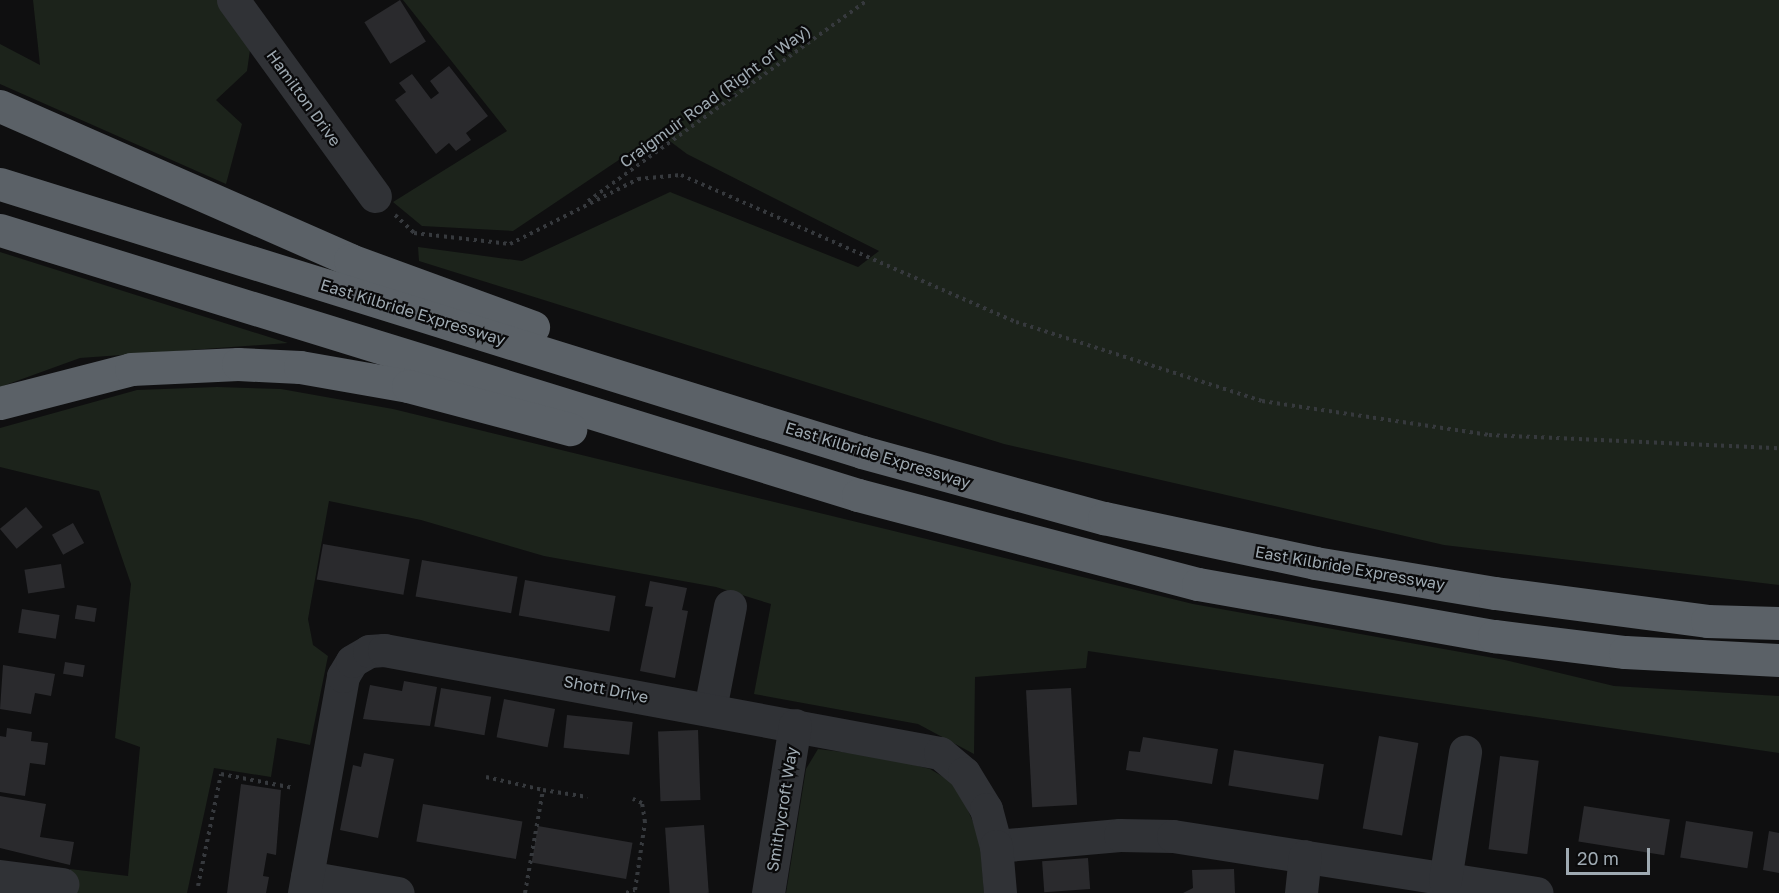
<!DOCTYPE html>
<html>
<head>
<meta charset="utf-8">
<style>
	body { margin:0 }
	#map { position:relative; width:1779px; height:893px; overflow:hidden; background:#0f0f10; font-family:"Golos Text",sans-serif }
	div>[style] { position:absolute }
	.green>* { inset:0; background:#1c231b }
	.building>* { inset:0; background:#2a2a2d; transform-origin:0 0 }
	.path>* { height:4px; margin-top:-2px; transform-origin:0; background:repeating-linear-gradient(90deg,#36393d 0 3px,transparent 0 7.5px) }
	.minor>* { height:33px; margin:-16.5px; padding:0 16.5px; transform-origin:16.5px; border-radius:16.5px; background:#303236 }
	.highway>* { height:33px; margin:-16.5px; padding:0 16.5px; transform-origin:16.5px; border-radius:16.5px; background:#5b6167 }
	span { translate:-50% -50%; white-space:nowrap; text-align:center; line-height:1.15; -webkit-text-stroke:4.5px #0a0a0b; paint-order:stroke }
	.street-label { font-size:16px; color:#9faab2 }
	.scale { position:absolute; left:1566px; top:848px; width:84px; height:27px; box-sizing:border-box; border:3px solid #9faab2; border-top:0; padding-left:8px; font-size:18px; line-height:21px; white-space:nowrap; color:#9faab2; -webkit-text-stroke:4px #0a0a0b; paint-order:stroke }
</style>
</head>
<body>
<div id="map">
	<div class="green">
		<i style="clip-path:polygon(33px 0,218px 0,251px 43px,247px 71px,216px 100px,242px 124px,226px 184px,0 84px,0 44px,40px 65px)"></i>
		<i style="clip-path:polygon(403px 0,1779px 0,1779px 585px,1444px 545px,1004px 444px,419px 261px,418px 247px,522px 261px,670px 192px,858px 267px,879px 251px,687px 154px,659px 133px,513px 231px,422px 226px,393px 202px,507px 131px)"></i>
		<i style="clip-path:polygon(0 252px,288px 343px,80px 358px,0 387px)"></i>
		<i style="clip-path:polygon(217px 387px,281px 389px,393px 409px,1193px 604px,1505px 660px,1614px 686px,1779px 696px,1779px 753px,1088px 651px,1086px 668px,975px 677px,974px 754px,918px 724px,754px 694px,771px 604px,716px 587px,544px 556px,421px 520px,329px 501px,308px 619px,313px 645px,328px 656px,310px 745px,277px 738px,271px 777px,214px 768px,187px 893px,66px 893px,70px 869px,128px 876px,140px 747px,115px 738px,131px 584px,99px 491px,0 467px,0 428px,137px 390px)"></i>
		<i style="clip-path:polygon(818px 749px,884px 757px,930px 769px,957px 785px,980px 838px,984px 893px,786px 893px,806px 769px)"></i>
	</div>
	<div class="building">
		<i style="left:400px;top:0;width:49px;height:42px;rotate:58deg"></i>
		<i style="clip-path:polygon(449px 66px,488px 116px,466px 133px,471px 140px,456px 151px,449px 143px,436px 154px,395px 100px,406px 92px,399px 83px,412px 74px,431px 99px,439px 93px,430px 81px)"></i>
		<i style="left:26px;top:507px;width:26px;height:34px;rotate:50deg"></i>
		<i style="left:73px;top:523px;width:23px;height:24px;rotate:61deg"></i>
		<i style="left:323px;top:544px;width:88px;height:36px;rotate:10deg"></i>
		<i style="left:422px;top:560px;width:97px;height:37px;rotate:10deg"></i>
		<i style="left:61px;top:564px;width:24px;height:37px;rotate:81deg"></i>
		<i style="left:525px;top:580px;width:92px;height:36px;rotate:10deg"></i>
		<i style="clip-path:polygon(650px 581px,687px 588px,682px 610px,688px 611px,675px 678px,640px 671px,653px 607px,645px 606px)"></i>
		<i style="left:77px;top:605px;width:20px;height:14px;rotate:9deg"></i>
		<i style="left:22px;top:609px;width:38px;height:24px;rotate:9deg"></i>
		<i style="left:65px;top:662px;width:20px;height:12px;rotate:9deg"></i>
		<i style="clip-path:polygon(3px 665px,55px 674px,51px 696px,35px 693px,31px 714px,0 709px)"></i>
		<i style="clip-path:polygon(404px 681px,437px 687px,430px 726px,363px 719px,370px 685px,402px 691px)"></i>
		<i style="left:441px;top:688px;width:51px;height:39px;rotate:10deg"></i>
		<i style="left:1071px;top:688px;width:117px;height:45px;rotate:87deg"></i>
		<i style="left:504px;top:699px;width:52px;height:39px;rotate:11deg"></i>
		<i style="left:567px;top:715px;width:66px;height:33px;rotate:6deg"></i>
		<i style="clip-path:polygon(7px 728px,32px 732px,31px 741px,48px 743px,45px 765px,30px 763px,25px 796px,0 792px,0 736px,6px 737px)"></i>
		<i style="left:698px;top:730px;width:70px;height:40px;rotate:88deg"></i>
		<i style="left:1379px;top:736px;width:40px;height:94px;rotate:10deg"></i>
		<i style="clip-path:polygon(1143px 737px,1218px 749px,1212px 784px,1126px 770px,1129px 751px,1140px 752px)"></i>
		<i style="left:1234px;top:750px;width:91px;height:36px;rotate:9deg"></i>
		<i style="clip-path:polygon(364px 753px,394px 759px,378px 838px,340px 830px,353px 765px,361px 767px)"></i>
		<i style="left:1500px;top:756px;width:39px;height:94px;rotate:7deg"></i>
		<i style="clip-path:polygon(241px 784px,281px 790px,276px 855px,267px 853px,263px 876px,269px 877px,266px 893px,227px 893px)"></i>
		<i style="clip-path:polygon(0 796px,46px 804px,40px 837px,74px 842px,70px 865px,0 848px)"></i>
		<i style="left:423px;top:804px;width:101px;height:38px;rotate:10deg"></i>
		<i style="left:1584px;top:806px;width:87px;height:36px;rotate:9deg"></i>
		<i style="left:1686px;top:821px;width:68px;height:37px;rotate:9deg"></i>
		<i style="left:704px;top:825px;width:68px;height:39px;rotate:86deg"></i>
		<i style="left:538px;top:826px;width:96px;height:37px;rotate:10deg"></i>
		<i style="clip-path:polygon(1769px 831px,1779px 833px,1779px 873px,1763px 870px)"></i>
		<i style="left:1088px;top:858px;width:31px;height:46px;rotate:86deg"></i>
		<i style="clip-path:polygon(1234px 869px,1235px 893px,1183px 893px,1193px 888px,1192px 870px)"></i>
	</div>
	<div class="path">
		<i style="left:588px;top:201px;width:345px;rotate:-35.7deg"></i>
		<i style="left:395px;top:215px;width:26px;rotate:43deg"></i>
		<i style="left:414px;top:233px;width:97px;rotate:6.5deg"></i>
		<i style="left:510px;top:244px;width:144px;rotate:-26.9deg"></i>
		<i style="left:638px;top:179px;width:43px;rotate:-5.3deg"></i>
		<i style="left:681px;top:175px;width:366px;rotate:23.7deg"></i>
		<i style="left:1016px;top:322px;width:258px;rotate:17.8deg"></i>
		<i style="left:1262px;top:401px;width:230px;rotate:8.5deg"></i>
		<i style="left:1489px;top:435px;width:290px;rotate:2.6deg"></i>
		<i style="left:486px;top:777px;width:58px;rotate:12.8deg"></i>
		<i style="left:198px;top:886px;width:114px;rotate:-78.4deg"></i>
		<i style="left:221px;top:774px;width:74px;rotate:10.9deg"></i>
		<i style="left:525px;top:893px;width:105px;rotate:-80.1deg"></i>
		<i style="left:543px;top:790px;width:45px;rotate:9deg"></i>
		<i style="left:626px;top:893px;width:9px;rotate:-18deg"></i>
		<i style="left:635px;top:890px;width:69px;rotate:-81.6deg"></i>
		<i style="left:645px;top:822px;width:19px;rotate:-99deg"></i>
		<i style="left:642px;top:803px;width:10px;rotate:-156deg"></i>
	</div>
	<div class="minor">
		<i style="left:233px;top:0;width:242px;rotate:54.1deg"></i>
		<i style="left:710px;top:709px;width:105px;rotate:-79deg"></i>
		<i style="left:996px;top:846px;width:124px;rotate:-5.1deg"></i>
		<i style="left:1120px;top:835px;width:53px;rotate:1.1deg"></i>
		<i style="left:1173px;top:836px;width:368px;rotate:8.9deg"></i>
		<i style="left:0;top:876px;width:63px;rotate:7.4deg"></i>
		<i style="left:307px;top:877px;width:92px;rotate:10deg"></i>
		<i style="left:1445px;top:880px;width:130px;rotate:-81.1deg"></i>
		<i style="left:304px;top:893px;width:220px;rotate:-79.8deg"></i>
		<i style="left:343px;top:676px;width:17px;rotate:-59deg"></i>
		<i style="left:352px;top:661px;width:20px;rotate:-30deg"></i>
		<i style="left:369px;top:651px;width:15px;rotate:-4deg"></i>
		<i style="left:384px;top:650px;width:565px;rotate:10.5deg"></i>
		<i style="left:940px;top:753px;width:31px;rotate:40deg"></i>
		<i style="left:964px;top:773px;width:42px;rotate:58.6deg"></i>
		<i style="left:986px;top:809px;width:38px;rotate:75deg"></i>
		<i style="left:996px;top:846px;width:47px;rotate:85.1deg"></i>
		<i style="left:768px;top:893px;width:170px;rotate:-80.9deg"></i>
		<i style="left:1301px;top:893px;width:37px;rotate:-84deg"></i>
	</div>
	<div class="highway">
		<i style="left:0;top:106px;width:382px;rotate:23.7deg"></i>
		<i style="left:350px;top:260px;width:195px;rotate:20.1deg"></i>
		<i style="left:0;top:184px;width:903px;rotate:17.27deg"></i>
		<i style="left:862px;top:452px;width:251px;rotate:15.3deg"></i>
		<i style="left:1104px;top:518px;width:216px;rotate:12deg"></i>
		<i style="left:1315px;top:563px;width:182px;rotate:9.5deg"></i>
		<i style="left:1495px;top:593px;width:214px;rotate:7.5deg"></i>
		<i style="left:1707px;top:621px;width:72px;rotate:1.6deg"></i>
		<i style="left:0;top:230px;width:898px;rotate:17.16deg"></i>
		<i style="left:858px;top:495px;width:351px;rotate:14.7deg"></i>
		<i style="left:1198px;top:584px;width:301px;rotate:10deg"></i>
		<i style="left:1494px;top:636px;width:132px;rotate:7deg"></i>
		<i style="left:1625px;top:652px;width:154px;rotate:3deg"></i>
		<i style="left:0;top:403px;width:135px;rotate:-14.5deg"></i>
		<i style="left:131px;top:369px;width:107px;rotate:-2.7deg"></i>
		<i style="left:238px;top:364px;width:62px;rotate:2.8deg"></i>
		<i style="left:300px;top:367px;width:110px;rotate:10deg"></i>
		<i style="left:408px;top:386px;width:168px;rotate:14.9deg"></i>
	</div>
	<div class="street-label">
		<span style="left:715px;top:96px;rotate:-36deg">Craigmuir Road (Right of Way)</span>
		<span style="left:304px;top:98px;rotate:54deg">Hamilton Drive</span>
		<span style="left:413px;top:312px;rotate:17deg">East Kilbride Expressway</span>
		<span style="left:878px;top:455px;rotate:17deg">East Kilbride Expressway</span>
		<span style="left:1350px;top:568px;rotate:10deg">East Kilbride Expressway</span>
		<span style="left:606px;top:689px;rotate:11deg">Shott Drive</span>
		<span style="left:782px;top:809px;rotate:-81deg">Smithycroft Way</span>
	</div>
	<div class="scale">20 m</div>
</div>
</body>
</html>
